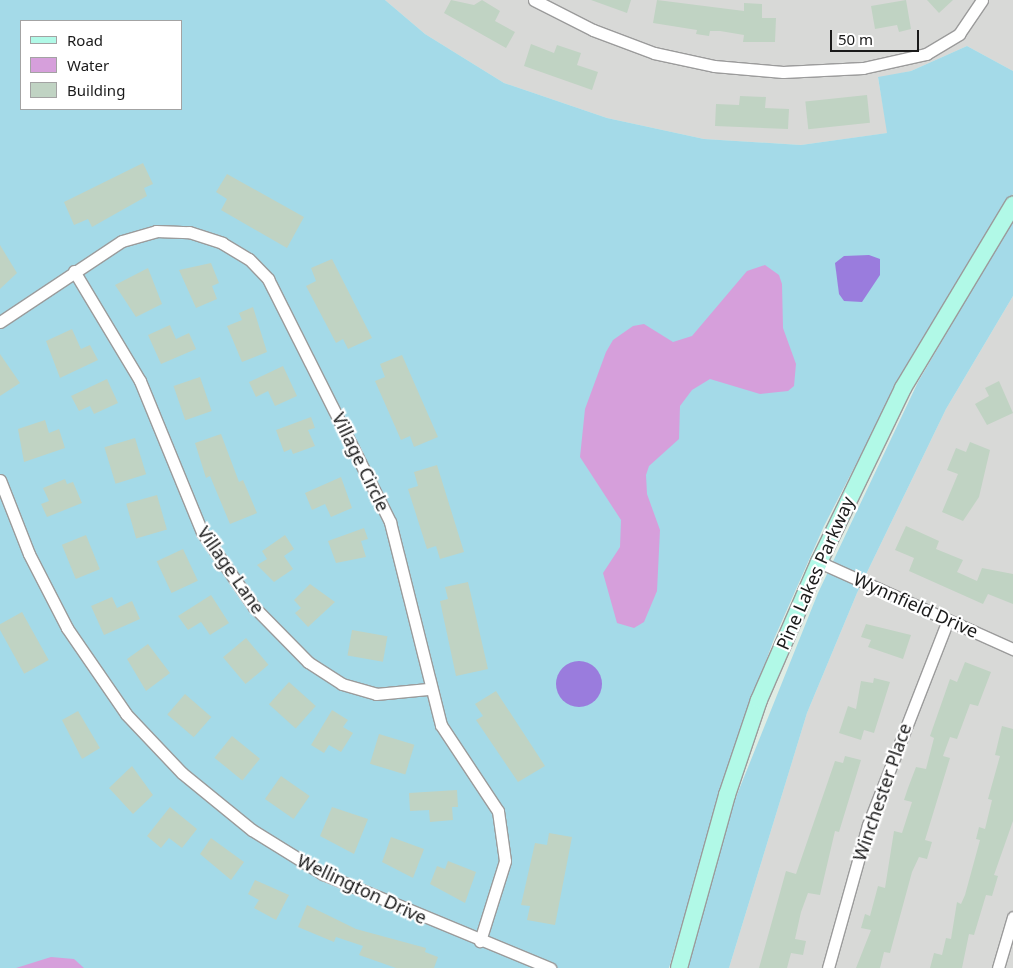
<!DOCTYPE html>
<html>
<head>
<meta charset="utf-8">
<style>
	body { margin:0 }
	#map { position:relative; width:1013px; height:968px; overflow:hidden; background:#dfece4; font-family:"Noto Sans",sans-serif }
	div>[style] { position:absolute }
	.residential>* { inset:0; background:#d8d9d7 }
	.grass>* { inset:0; background:#a4dae8 }
	.pitch>* { inset:0; background:#9a7cdd }
	.round { border-radius:50% }
	.water>* { inset:0; background:#d69fdb }
	.building>* { inset:0; background:#c0d3c3; transform-origin:0 0 }
	.roads { filter:drop-shadow(1px 0 #9b9b9b) drop-shadow(-1px 0 #9b9b9b) drop-shadow(0 1px #9b9b9b) drop-shadow(0 -1px #9b9b9b) }
	.street>* { height:11px; margin:-5.5px; padding:0 5.5px; transform-origin:5.5px; border-radius:5.5px; background:#fff }
	.secondary>* { height:16px; margin:-8px; padding:0 8px; transform-origin:8px; border-radius:8px; background:#b1f9e7 }
	span { translate:-50% -50%; white-space:nowrap; text-align:center; line-height:1.15; -webkit-text-stroke:4.5px #fff; paint-order:stroke }
	.street-label { font-size:18px; color:#1a1a1a }
	.legend { position:absolute; left:20px; top:20px; width:162px; height:90px; box-sizing:border-box; background:#fff; border:1px solid #a3a3a3; margin:0; padding:6px 9px; list-style:none; font-size:15px; color:#1a1a1a }
	.legend li { display:flex; align-items:center; gap:10px; height:25px }
	.legend b { width:25px; border:1px solid #a3a3a3 }
	.scale { position:absolute; left:830px; top:30px; width:89px; height:22px; box-sizing:border-box; border:2px solid #1a1a1a; border-top:0; padding-left:6px; font-size:15px; line-height:18px; white-space:nowrap; color:#1a1a1a; -webkit-text-stroke:4px #fff; paint-order:stroke }
</style>
</head>
<body>
<div id="map">
	<div class="residential">
		<i style="clip-path:polygon(385px 0,1013px 0,1013px 71px,967px 46px,911px 71px,878px 78px,888px 133px,801px 145px,704px 139px,607px 118px,504px 83px,425px 34px)"></i>
		<i style="clip-path:polygon(1013px 296px,1013px 968px,729px 968px,807px 713px,857px 593px,946px 409px)"></i>
	</div>
	<div class="grass">
		<i style="clip-path:polygon(evenodd,0 0,385px 0,425px 34px,504px 83px,607px 118px,704px 139px,801px 145px,887px 133px,878px 77px,911px 71px,967px 46px,1013px 71px,1013px 194px,913px 354px,824px 526px,774px 639px,732px 754px,669px 968px,0 968px,0 0,21px 21px,181px 21px,181px 109px,21px 109px,21px 21px)"></i>
		<i style="clip-path:polygon(1013px 220px,1013px 296px,946px 409px,857px 593px,807px 713px,729px 968px,687px 968px,726px 822px,818px 593px,918px 382px)"></i>
	</div>
	<div class="pitch">
		<i style="clip-path:polygon(869px 255px,880px 259px,880px 275px,862px 302px,844px 301px,839px 294px,835px 263px,844px 256px)"></i>
		<i class="round" style="left:556px;top:661px;width:46px;height:46px"></i>
	</div>
	<div class="water">
		<i style="clip-path:polygon(765px 265px,779px 275px,782px 284px,783px 328px,796px 364px,794px 386px,788px 391px,760px 394px,710px 379px,692px 390px,680px 406px,679px 439px,649px 466px,646px 475px,647px 494px,660px 530px,657px 591px,644px 622px,634px 628px,617px 623px,603px 573px,620px 547px,621px 520px,580px 457px,585px 409px,606px 352px,613px 340px,633px 326px,644px 324px,673px 342px,692px 336px,747px 271px)"></i>
		<i style="clip-path:polygon(51px 957px,74px 959px,84px 968px,16px 968px)"></i>
	</div>
	<div class="building">
		<i style="clip-path:polygon(451px 0,474px 5px,482px 0,500px 11px,495px 21px,515px 32px,506px 48px,444px 13px)"></i>
		<i style="clip-path:polygon(591px 0,631px 0,627px 13px)"></i>
		<i style="clip-path:polygon(657px 0,744px 11px,744px 3px,762px 4px,762px 18px,776px 18px,775px 42px,743px 42px,744px 35px,720px 31px,710px 31px,709px 36px,696px 34px,697px 30px,653px 23px)"></i>
		<i style="clip-path:polygon(906px 0,911px 29px,899px 32px,897px 25px,875px 29px,871px 6px)"></i>
		<i style="clip-path:polygon(927px 0,953px 0,939px 13px)"></i>
		<i style="clip-path:polygon(531px 44px,554px 53px,557px 45px,581px 53px,577px 65px,598px 72px,592px 90px,524px 66px)"></i>
		<i style="left:867px;top:95px;width:28px;height:62px;rotate:84deg"></i>
		<i style="clip-path:polygon(740px 96px,766px 97px,765px 108px,789px 109px,788px 129px,715px 126px,716px 104px,739px 105px)"></i>
		<i style="clip-path:polygon(143px 163px,153px 184px,144px 188px,147px 196px,92px 227px,88px 219px,74px 225px,64px 202px)"></i>
		<i style="clip-path:polygon(227px 174px,304px 217px,287px 248px,221px 210px,227px 199px,216px 192px)"></i>
		<i style="clip-path:polygon(0 245px,17px 273px,0 289px)"></i>
		<i style="clip-path:polygon(332px 259px,372px 338px,348px 349px,343px 339px,336px 343px,306px 286px,316px 281px,311px 268px)"></i>
		<i style="clip-path:polygon(211px 263px,219px 283px,212px 286px,217px 299px,196px 308px,179px 270px)"></i>
		<i style="clip-path:polygon(148px 268px,162px 304px,136px 317px,115px 285px)"></i>
		<i style="clip-path:polygon(253px 307px,267px 352px,242px 362px,227px 326px,242px 320px,239px 313px)"></i>
		<i style="clip-path:polygon(170px 325px,176px 339px,189px 333px,196px 349px,161px 364px,148px 335px)"></i>
		<i style="clip-path:polygon(72px 329px,81px 349px,90px 345px,98px 360px,60px 378px,46px 341px)"></i>
		<i style="clip-path:polygon(0 354px,20px 383px,0 396px)"></i>
		<i style="clip-path:polygon(402px 355px,438px 437px,414px 447px,410px 436px,401px 440px,375px 381px,385px 377px,380px 364px)"></i>
		<i style="clip-path:polygon(283px 366px,297px 396px,275px 406px,268px 391px,256px 397px,249px 382px)"></i>
		<i style="left:200px;top:377px;width:36px;height:28px;rotate:71deg"></i>
		<i style="clip-path:polygon(107px 379px,118px 403px,94px 414px,90px 406px,79px 411px,71px 396px)"></i>
		<i style="clip-path:polygon(999px 381px,1013px 413px,987px 425px,975px 404px,989px 396px,985px 388px)"></i>
		<i style="clip-path:polygon(311px 417px,315px 428px,308px 430px,315px 446px,293px 454px,291px 449px,284px 452px,276px 430px)"></i>
		<i style="clip-path:polygon(45px 420px,49px 433px,59px 429px,65px 448px,24px 462px,18px 429px)"></i>
		<i style="clip-path:polygon(221px 434px,239px 482px,243px 480px,257px 513px,230px 524px,210px 476px,206px 478px,195px 443px)"></i>
		<i style="left:135px;top:438px;width:38px;height:32px;rotate:73deg"></i>
		<i style="clip-path:polygon(970px 442px,990px 450px,979px 497px,963px 521px,942px 512px,958px 474px,947px 470px,956px 448px,966px 452px)"></i>
		<i style="clip-path:polygon(437px 465px,464px 552px,440px 559px,436px 546px,427px 549px,408px 489px,418px 486px,414px 472px)"></i>
		<i style="clip-path:polygon(341px 477px,352px 508px,331px 517px,325px 504px,312px 510px,305px 493px)"></i>
		<i style="clip-path:polygon(65px 479px,67px 484px,73px 482px,82px 503px,47px 517px,41px 504px,49px 501px,43px 488px)"></i>
		<i style="left:157px;top:495px;width:36px;height:32px;rotate:74deg"></i>
		<i style="clip-path:polygon(906px 526px,939px 541px,936px 549px,963px 560px,957px 572px,977px 581px,982px 568px,1013px 574px,1013px 604px,988px 594px,983px 604px,909px 571px,914px 558px,895px 550px)"></i>
		<i style="clip-path:polygon(364px 528px,368px 539px,361px 541px,366px 557px,336px 563px,328px 541px)"></i>
		<i style="left:86px;top:535px;width:37px;height:26px;rotate:68deg"></i>
		<i style="clip-path:polygon(285px 535px,294px 549px,284px 556px,293px 569px,274px 582px,257px 565px,267px 559px,262px 551px)"></i>
		<i style="left:183px;top:549px;width:35px;height:29px;rotate:65deg"></i>
		<i style="clip-path:polygon(468px 582px,488px 669px,456px 676px,440px 601px,448px 599px,445px 587px)"></i>
		<i style="clip-path:polygon(310px 584px,335px 602px,308px 627px,295px 613px,301px 608px,294px 600px)"></i>
		<i style="clip-path:polygon(211px 595px,229px 623px,210px 635px,201px 622px,188px 630px,178px 616px)"></i>
		<i style="clip-path:polygon(112px 597px,117px 608px,132px 601px,140px 619px,104px 635px,91px 606px)"></i>
		<i style="left:22px;top:612px;width:55px;height:28px;rotate:61deg"></i>
		<i style="clip-path:polygon(866px 624px,911px 635px,903px 659px,868px 647px,871px 640px,861px 637px)"></i>
		<i style="left:352px;top:630px;width:36px;height:26px;rotate:10deg"></i>
		<i style="left:246px;top:638px;width:35px;height:30px;rotate:50deg"></i>
		<i style="clip-path:polygon(148px 644px,170px 673px,146px 691px,127px 659px)"></i>
		<i style="clip-path:polygon(965px 662px,991px 672px,978px 706px,970px 704px,957px 739px,950px 737px,943px 756px,950px 758px,925px 840px,932px 842px,927px 859px,919px 857px,912px 872px,890px 953px,884px 952px,880px 968px,856px 968px,871px 930px,861px 928px,865px 914px,870px 916px,878px 886px,885px 888px,894px 831px,902px 833px,912px 802px,904px 800px,908px 788px,916px 767px,926px 769px,934px 738px,930px 736px,943px 699px,950px 679px,957px 682px)"></i>
		<i style="clip-path:polygon(874px 678px,890px 682px,874px 733px,864px 730px,861px 740px,839px 733px,848px 706px,856px 709px,861px 681px,873px 683px)"></i>
		<i style="left:289px;top:682px;width:36px;height:30px;rotate:42deg"></i>
		<i style="clip-path:polygon(496px 691px,545px 766px,518px 782px,476px 720px,483px 716px,475px 704px)"></i>
		<i style="left:185px;top:694px;width:35px;height:27px;rotate:41deg"></i>
		<i style="clip-path:polygon(332px 710px,348px 720px,343px 727px,353px 733px,341px 752px,329px 745px,324px 753px,311px 745px)"></i>
		<i style="clip-path:polygon(78px 711px,100px 748px,82px 759px,62px 720px)"></i>
		<i style="clip-path:polygon(1002px 726px,1013px 729px,1013px 821px,994px 875px,998px 876px,992px 896px,986px 895px,974px 935px,969px 934px,962px 968px,930px 968px,934px 953px,942px 955px,946px 938px,951px 939px,957px 902px,961px 904px,965px 895px,980px 840px,976px 839px,979px 827px,985px 829px,992px 800px,988px 799px,1000px 756px,995px 755px)"></i>
		<i style="left:379px;top:734px;width:37px;height:31px;rotate:17deg"></i>
		<i style="left:232px;top:736px;width:36px;height:28px;rotate:39deg"></i>
		<i style="clip-path:polygon(845px 756px,861px 760px,839px 832px,835px 831px,820px 895px,808px 893px,801px 912px,795px 939px,806px 941px,803px 955px,791px 953px,787px 968px,759px 968px,786px 871px,796px 874px,835px 761px,843px 763px)"></i>
		<i style="clip-path:polygon(132px 766px,153px 795px,133px 814px,109px 788px)"></i>
		<i style="left:281px;top:776px;width:35px;height:28px;rotate:35deg"></i>
		<i style="clip-path:polygon(457px 790px,458px 807px,452px 807px,453px 820px,430px 822px,429px 810px,410px 811px,409px 793px)"></i>
		<i style="clip-path:polygon(170px 807px,197px 829px,182px 848px,169px 838px,161px 848px,147px 836px)"></i>
		<i style="clip-path:polygon(332px 807px,368px 819px,354px 854px,320px 836px)"></i>
		<i style="clip-path:polygon(549px 833px,572px 837px,555px 925px,527px 920px,530px 906px,521px 905px,535px 843px,547px 845px)"></i>
		<i style="clip-path:polygon(391px 837px,424px 849px,413px 878px,382px 862px)"></i>
		<i style="clip-path:polygon(211px 838px,244px 862px,231px 880px,200px 854px)"></i>
		<i style="clip-path:polygon(448px 861px,476px 872px,465px 903px,430px 884px,437px 866px,445px 869px)"></i>
		<i style="clip-path:polygon(255px 880px,289px 895px,276px 920px,254px 908px,259px 900px,248px 894px)"></i>
		<i style="clip-path:polygon(307px 905px,356px 929px,426px 948px,425px 952px,438px 957px,434px 968px,396px 968px,359px 955px,363px 946px,336px 937px,334px 942px,298px 927px)"></i>
	</div>
	<div class="roads">
		<div class="street">
			<i style="left:534px;top:0;width:66px;rotate:27deg"></i>
			<i style="left:593px;top:30px;width:65px;rotate:20.7deg"></i>
			<i style="left:654px;top:53px;width:61px;rotate:12.2deg"></i>
			<i style="left:714px;top:66px;width:69px;rotate:5deg"></i>
			<i style="left:783px;top:72px;width:80px;rotate:-2.9deg"></i>
			<i style="left:863px;top:68px;width:65px;rotate:-12.5deg"></i>
			<i style="left:926px;top:54px;width:39px;rotate:-31deg"></i>
			<i style="left:959px;top:34px;width:41px;rotate:-55.9deg"></i>
			<i style="left:74px;top:271px;width:128px;rotate:59deg"></i>
			<i style="left:140px;top:381px;width:163px;rotate:67.7deg"></i>
			<i style="left:202px;top:532px;width:91px;rotate:55.3deg"></i>
			<i style="left:254px;top:607px;width:77px;rotate:45.5deg"></i>
			<i style="left:308px;top:662px;width:40px;rotate:32.9deg"></i>
			<i style="left:342px;top:684px;width:35px;rotate:16deg"></i>
			<i style="left:376px;top:694px;width:52px;rotate:-5.5deg"></i>
			<i style="left:0;top:322px;width:146px;rotate:-33.6deg"></i>
			<i style="left:122px;top:241px;width:35px;rotate:-16deg"></i>
			<i style="left:156px;top:231px;width:33px;rotate:2deg"></i>
			<i style="left:189px;top:232px;width:35px;rotate:18deg"></i>
			<i style="left:222px;top:243px;width:31px;rotate:31deg"></i>
			<i style="left:249px;top:259px;width:28px;rotate:46deg"></i>
			<i style="left:268px;top:279px;width:272px;rotate:63.3deg"></i>
			<i style="left:390px;top:522px;width:209px;rotate:75.9deg"></i>
			<i style="left:441px;top:725px;width:103px;rotate:56.5deg"></i>
			<i style="left:498px;top:811px;width:50px;rotate:82deg"></i>
			<i style="left:505px;top:861px;width:84px;rotate:107.4deg"></i>
			<i style="left:0;top:480px;width:79px;rotate:68.6deg"></i>
			<i style="left:29px;top:554px;width:83px;rotate:62.8deg"></i>
			<i style="left:67px;top:628px;width:104px;rotate:55.5deg"></i>
			<i style="left:126px;top:714px;width:81px;rotate:46.5deg"></i>
			<i style="left:182px;top:773px;width:90px;rotate:39.2deg"></i>
			<i style="left:252px;top:830px;width:84px;rotate:31.8deg"></i>
			<i style="left:323px;top:874px;width:246px;rotate:22.5deg"></i>
			<i style="left:819px;top:562px;width:213px;rotate:24.2deg"></i>
			<i style="left:828px;top:968px;width:148px;rotate:-74.4deg"></i>
			<i style="left:868px;top:825px;width:220px;rotate:-68.7deg"></i>
			<i style="left:998px;top:968px;width:53px;rotate:-73.6deg"></i>
		</div>
		<div class="secondary">
			<i style="left:679px;top:968px;width:180px;rotate:-74.5deg"></i>
			<i style="left:727px;top:795px;width:100px;rotate:-71.4deg"></i>
			<i style="left:759px;top:700px;width:150px;rotate:-66.5deg"></i>
			<i style="left:819px;top:562px;width:193px;rotate:-64.2deg"></i>
			<i style="left:903px;top:388px;width:214px;rotate:-59deg"></i>
		</div>
	</div>
	<div class="street-label">
		<span style="left:361px;top:462px;rotate:64deg">Village Circle</span>
		<span style="left:231px;top:570px;rotate:55deg">Village Lane</span>
		<span style="left:815px;top:573px;rotate:-66deg">Pine Lakes Parkway</span>
		<span style="left:916px;top:605px;rotate:24deg">Wynnfield Drive</span>
		<span style="left:882px;top:792px;rotate:-71deg">Winchester Place</span>
		<span style="left:362px;top:889px;rotate:25deg">Wellington Drive</span>
	</div>
	<ul class="legend">
	<li><b style="height:6px;background:#b1f9e7"></b>Road</li>
	<li><b style="height:14px;background:#d69fdb"></b>Water</li>
	<li><b style="height:14px;background:#c0d3c3"></b>Building</li>
	</ul>
	<div class="scale">50 m</div>
</div>
</body>
</html>
